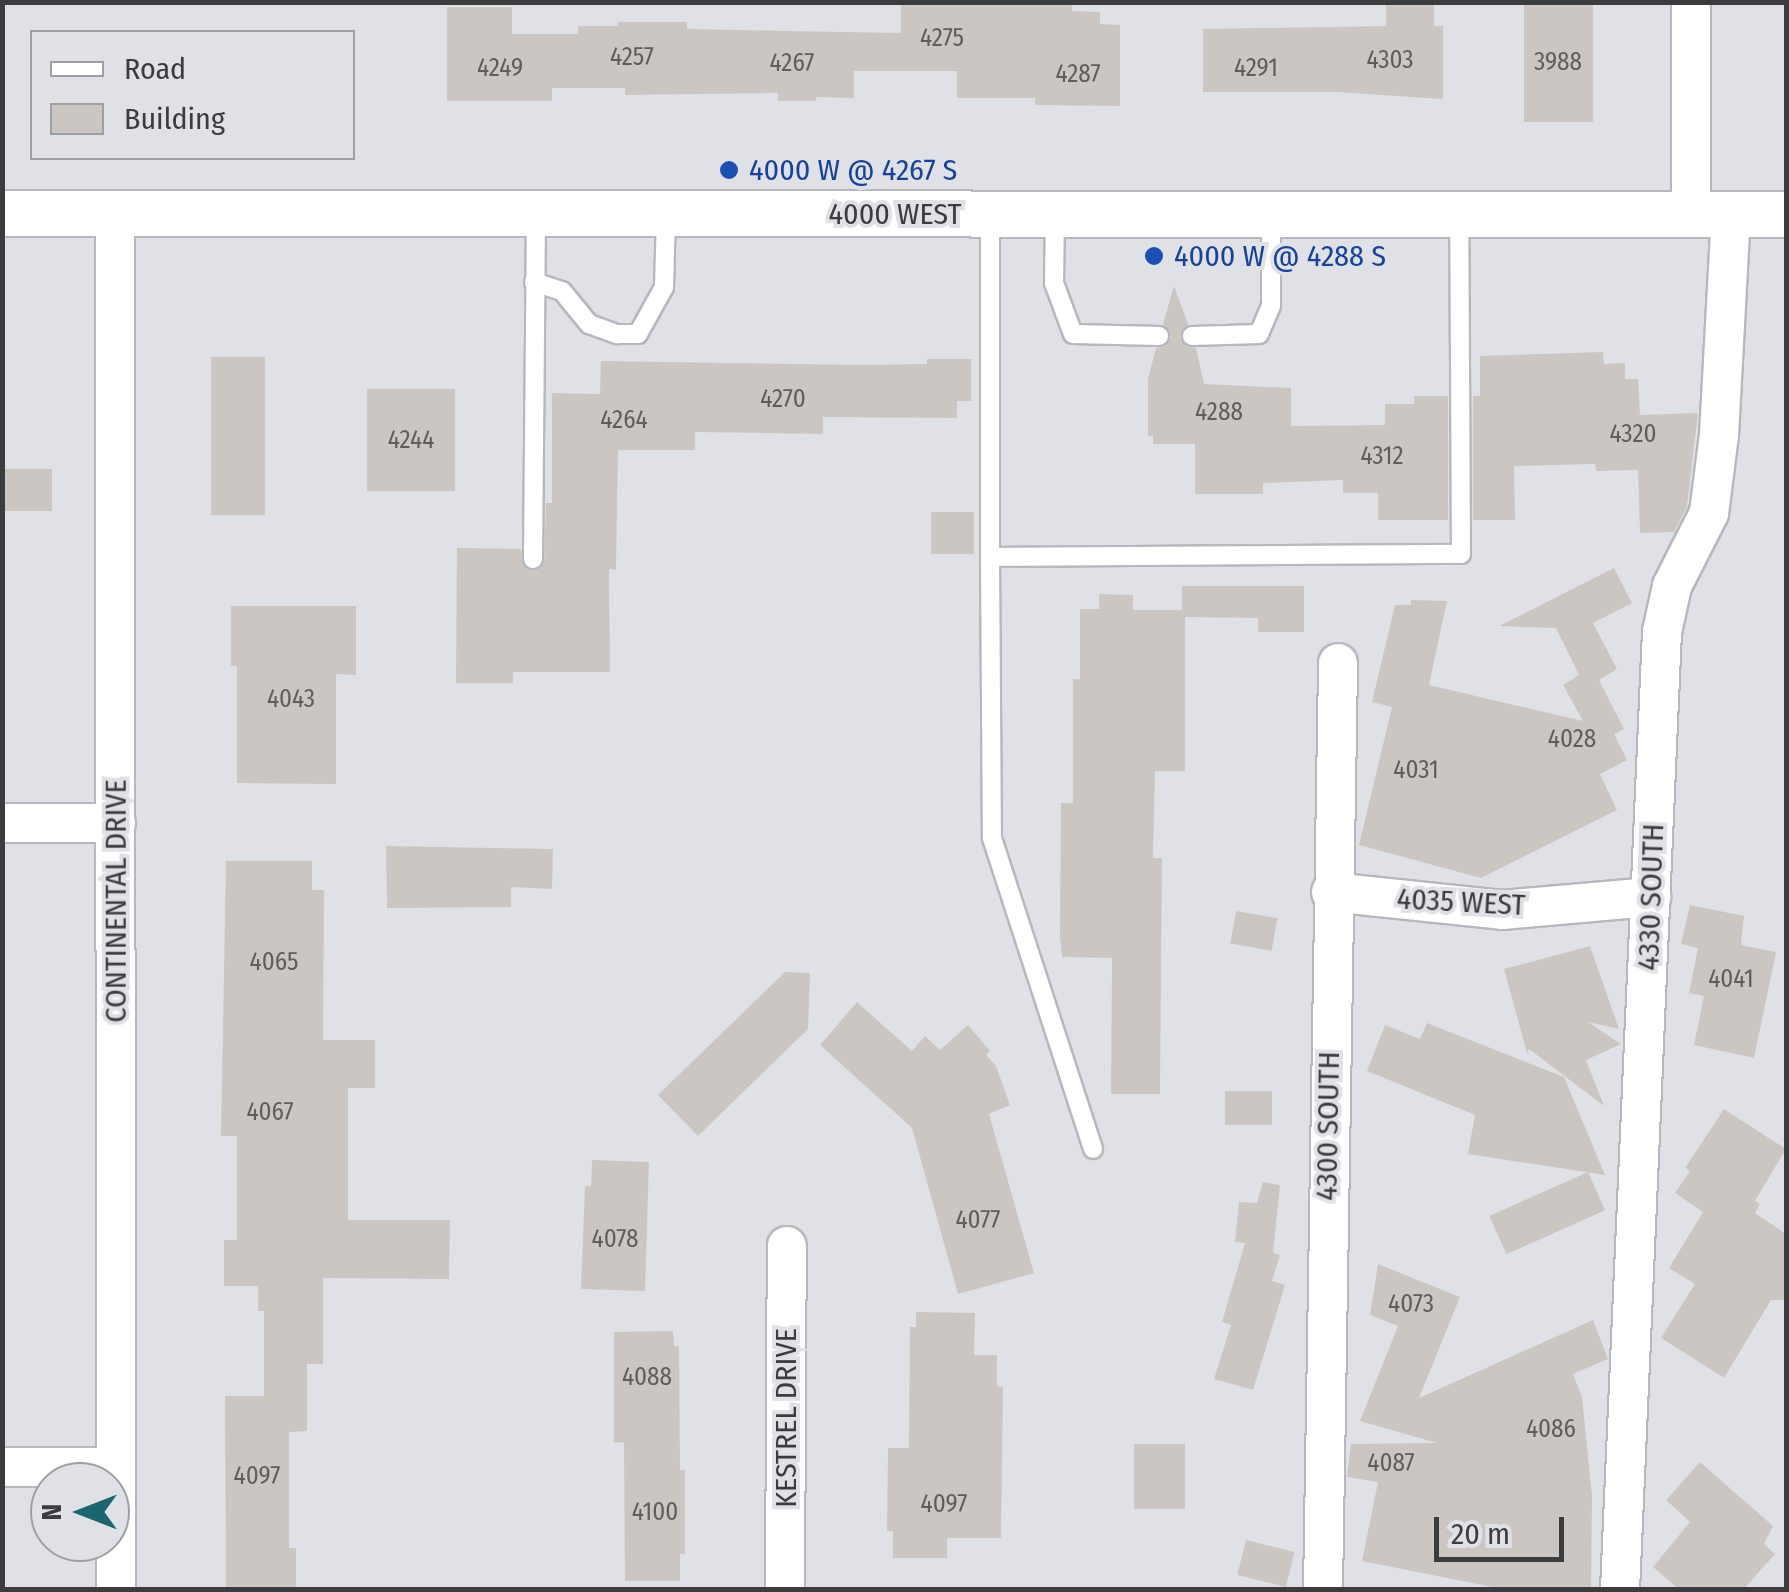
<!DOCTYPE html>
<html>
<head>
<meta charset="utf-8">
<style>
	body { margin:0 }
	#map { position:relative; width:1789px; height:1592px; overflow:hidden; background:#e0e1e7; font-family:"Fira Sans Condensed",sans-serif }
	div>[style] { position:absolute }
	.building>* { inset:0; background:#ccc6c2; transform-origin:0 0 }
	.roads { filter:drop-shadow(2px 0 #b7b8be) drop-shadow(-2px 0 #b7b8be) drop-shadow(0 2px #b7b8be) drop-shadow(0 -2px #b7b8be) }
	.service>* { height:18px; margin:-9px; padding:0 9px; transform-origin:9px; border-radius:9px; background:#fff }
	.minor>* { height:38px; margin:-19px; padding:0 19px; transform-origin:19px; border-radius:19px; background:#fff }
	.tertiary>* { height:45px; margin:-22.5px; padding:0 22.5px; transform-origin:22.5px; border-radius:22.5px; background:#fff }
	.dots>* { width:28px; height:28px; translate:-50% -50%; box-sizing:border-box; border:5px solid #e0e1e7; border-radius:50% }
	span { translate:-50% -50%; white-space:nowrap; text-align:center; line-height:1.15; -webkit-text-stroke:8px #e0e1e7; paint-order:stroke }
	.number-label { font-size:25px; color:#5f5e5f }
	.number-label span { -webkit-text-stroke-width:0 }
	.transit-label { font-size:30px; color:#164399 }
	.left { translate:0 -50%; text-align:left }
	.street-label { font-size:30px; color:#3b3c3e }
	.frame { position:absolute; inset:0; border:5px solid #3b3c3e; pointer-events:none }
	.legend { position:absolute; left:30px; top:30px; width:325px; height:130px; box-sizing:border-box; background:#e0e1e7; border:2px solid #9e9fa3; margin:0; padding:12px 18px; list-style:none; font-size:30px; color:#3b3c3e }
	.legend li { display:flex; align-items:center; gap:20px; height:50px }
	.legend b { width:50px; border:2px solid #9e9fa3 }
	.north { position:absolute; left:30px; top:1462px; width:100px; height:100px; box-sizing:border-box; background:#e0e1e7; border:2px solid #9e9fa3; border-radius:50%; rotate:270deg; font-size:28px; font-weight:700; line-height:40px; text-align:center; color:#3b3c3e }
	.north::after { content:''; display:block; margin:auto; width:35px; height:45px; background:#1a6570; clip-path:polygon(50% 0,100% 100%,50% 72%,0 100%) }
	.scale { position:absolute; left:1434px; top:1517px; width:130px; height:45px; box-sizing:border-box; border:5px solid #3b3c3e; border-top:0; padding-left:12px; font-size:30px; line-height:35px; white-space:nowrap; color:#3b3c3e; -webkit-text-stroke:8px #e0e1e7; paint-order:stroke }
</style>
</head>
<body>
<div id="map">
	<div class="building">
		<i style="clip-path:polygon(1386px 2px,1434px 2px,1434px 26px,1443px 26px,1443px 99px,1337px 92px,1203px 92px,1203px 29px,1386px 26px)"></i>
		<i style="left:1524px;top:2px;width:69px;height:120px"></i>
		<i style="clip-path:polygon(901px 5px,1072px 5px,1072px 11px,1100px 12px,1100px 24px,1120px 25px,1120px 106px,1035px 105px,1035px 98px,957px 98px,957px 71px,854px 71px,854px 98px,816px 97px,816px 101px,778px 101px,778px 93px,625px 95px,625px 88px,552px 88px,552px 101px,447px 101px,447px 7px,512px 7px,512px 34px,578px 34px,578px 26px,618px 26px,618px 22px,687px 22px,687px 29px,901px 33px)"></i>
		<i style="clip-path:polygon(1174px 286px,1188px 324px,1180px 337px,1185px 346px,1196px 348px,1204px 384px,1291px 388px,1291px 426px,1385px 425px,1385px 404px,1414px 404px,1414px 396px,1448px 396px,1448px 520px,1378px 520px,1378px 493px,1343px 493px,1343px 480px,1263px 483px,1263px 494px,1195px 494px,1195px 444px,1153px 444px,1153px 436px,1148px 436px,1148px 379px,1156px 348px,1166px 346px,1171px 337px,1163px 324px)"></i>
		<i style="clip-path:polygon(1603px 352px,1604px 364px,1625px 363px,1625px 379px,1638px 379px,1640px 415px,1698px 413px,1687px 506px,1674px 532px,1640px 533px,1638px 470px,1596px 471px,1595px 464px,1514px 466px,1515px 520px,1473px 520px,1473px 396px,1480px 396px,1480px 356px)"></i>
		<i style="left:211px;top:357px;width:54px;height:158px"></i>
		<i style="clip-path:polygon(927px 359px,971px 359px,971px 401px,957px 401px,957px 418px,823px 417px,823px 434px,695px 432px,695px 450px,618px 450px,616px 570px,609px 569px,610px 672px,513px 672px,513px 683px,456px 683px,457px 548px,521px 549px,526px 569px,538px 570px,544px 564px,546px 503px,552px 503px,552px 393px,600px 394px,601px 361px,862px 365px,927px 364px)"></i>
		<i style="left:367px;top:389px;width:88px;height:102px"></i>
		<i style="left:3px;top:469px;width:49px;height:42px"></i>
		<i style="left:931px;top:512px;width:43px;height:42px"></i>
		<i style="clip-path:polygon(1614px 568px,1632px 603px,1593px 623px,1617px 669px,1599px 680px,1624px 729px,1614px 734px,1627px 760px,1600px 774px,1617px 810px,1481px 878px,1359px 845px,1392px 707px,1372px 702px,1395px 605px,1411px 605px,1411px 600px,1447px 601px,1429px 685px,1583px 721px,1563px 685px,1579px 675px,1556px 628px,1499px 626px)"></i>
		<i style="clip-path:polygon(1182px 586px,1304px 586px,1304px 632px,1258px 632px,1258px 618px,1185px 617px,1185px 771px,1155px 771px,1153px 858px,1162px 858px,1160px 1094px,1111px 1094px,1112px 958px,1062px 957px,1060px 936px,1061px 803px,1073px 803px,1073px 679px,1080px 679px,1080px 609px,1099px 609px,1099px 594px,1133px 595px,1133px 610px,1182px 610px)"></i>
		<i style="clip-path:polygon(231px 606px,356px 606px,356px 675px,336px 674px,336px 784px,237px 783px,237px 666px,231px 666px)"></i>
		<i style="clip-path:polygon(386px 846px,553px 849px,552px 889px,511px 887px,511px 907px,387px 908px)"></i>
		<i style="clip-path:polygon(226px 861px,312px 861px,312px 890px,324px 890px,323px 1040px,375px 1040px,375px 1088px,348px 1088px,348px 1220px,450px 1220px,449px 1279px,323px 1278px,323px 1364px,307px 1364px,307px 1431px,289px 1432px,289px 1548px,296px 1548px,296px 1590px,226px 1590px,225px 1396px,264px 1396px,264px 1311px,258px 1311px,258px 1286px,224px 1286px,224px 1240px,237px 1240px,237px 1136px,221px 1136px)"></i>
		<i style="clip-path:polygon(1690px 905px,1744px 916px,1741px 945px,1776px 952px,1754px 1058px,1694px 1045px,1704px 996px,1689px 993px,1698px 948px,1681px 944px)"></i>
		<i style="left:1236px;top:911px;width:42px;height:33px;rotate:10deg"></i>
		<i style="clip-path:polygon(1590px 946px,1619px 1029px,1588px 1022px,1621px 1044px,1586px 1060px,1604px 1106px,1529px 1049px,1527px 1053px,1504px 969px)"></i>
		<i style="clip-path:polygon(785px 972px,810px 973px,808px 1029px,698px 1136px,658px 1095px)"></i>
		<i style="clip-path:polygon(857px 1002px,912px 1051px,925px 1036px,940px 1050px,968px 1025px,990px 1051px,986px 1055px,996px 1066px,1010px 1105px,989px 1114px,1034px 1273px,958px 1294px,912px 1128px,820px 1045px)"></i>
		<i style="clip-path:polygon(1427px 1023px,1564px 1077px,1605px 1175px,1468px 1154px,1475px 1115px,1367px 1071px,1385px 1025px,1420px 1039px)"></i>
		<i style="left:1225px;top:1091px;width:47px;height:34px"></i>
		<i style="clip-path:polygon(1724px 1109px,1786px 1149px,1755px 1201px,1760px 1204px,1755px 1213px,1786px 1234px,1786px 1300px,1771px 1300px,1724px 1378px,1661px 1338px,1695px 1284px,1669px 1268px,1703px 1212px,1675px 1193px,1690px 1171px,1685px 1168px)"></i>
		<i style="clip-path:polygon(592px 1160px,649px 1162px,645px 1291px,581px 1289px,585px 1186px,591px 1186px)"></i>
		<i style="left:1588px;top:1172px;width:42px;height:108px;rotate:66deg"></i>
		<i style="clip-path:polygon(1263px 1182px,1280px 1185px,1273px 1253px,1280px 1255px,1272px 1281px,1285px 1285px,1253px 1390px,1214px 1379px,1231px 1325px,1222px 1322px,1245px 1243px,1235px 1242px,1239px 1202px,1257px 1203px)"></i>
		<i style="clip-path:polygon(1378px 1264px,1460px 1297px,1419px 1398px,1593px 1320px,1608px 1359px,1573px 1374px,1582px 1397px,1592px 1496px,1591px 1590px,1507px 1590px,1362px 1561px,1378px 1482px,1347px 1477px,1351px 1444px,1437px 1443px,1360px 1421px,1398px 1326px,1370px 1315px)"></i>
		<i style="clip-path:polygon(916px 1312px,975px 1313px,974px 1355px,997px 1355px,997px 1386px,1003px 1387px,1001px 1538px,947px 1538px,947px 1558px,893px 1558px,893px 1531px,887px 1531px,888px 1448px,909px 1448px,910px 1327px,916px 1327px)"></i>
		<i style="clip-path:polygon(673px 1331px,674px 1346px,679px 1346px,680px 1470px,685px 1470px,685px 1554px,680px 1554px,680px 1581px,625px 1581px,624px 1442px,614px 1443px,614px 1332px)"></i>
		<i style="left:1134px;top:1444px;width:51px;height:65px"></i>
		<i style="clip-path:polygon(1700px 1462px,1773px 1526px,1764px 1544px,1775px 1554px,1743px 1590px,1680px 1590px,1653px 1567px,1690px 1522px,1666px 1500px)"></i>
		<i style="left:1246px;top:1540px;width:50px;height:36px;rotate:14deg"></i>
	</div>
	<div class="roads">
		<div class="service">
			<i style="left:990px;top:214px;width:343px;rotate:90deg"></i>
			<i style="left:990px;top:557px;width:471px;rotate:-0.4deg"></i>
			<i style="left:1461px;top:554px;width:339px;rotate:-90.3deg"></i>
			<i style="left:1055px;top:214px;width:69px;rotate:90.8deg"></i>
			<i style="left:1054px;top:283px;width:54px;rotate:69.6deg"></i>
			<i style="left:1073px;top:334px;width:86px;rotate:1.3deg"></i>
			<i style="left:534px;top:282px;width:29px;rotate:18deg"></i>
			<i style="left:562px;top:291px;width:43px;rotate:50.7deg"></i>
			<i style="left:589px;top:324px;width:30px;rotate:20deg"></i>
			<i style="left:617px;top:334px;width:21px"></i>
			<i style="left:638px;top:334px;width:54px;rotate:-61deg"></i>
			<i style="left:664px;top:287px;width:73px;rotate:-88.4deg"></i>
			<i style="left:1192px;top:336px;width:67px;rotate:-1.7deg"></i>
			<i style="left:1259px;top:334px;width:30px;rotate:-67deg"></i>
			<i style="left:1271px;top:306px;width:91px;rotate:-90deg"></i>
			<i style="left:990px;top:557px;width:281px;rotate:89.6deg"></i>
			<i style="left:992px;top:838px;width:327px;rotate:72deg"></i>
			<i style="left:533px;top:559px;width:345px;rotate:-89.5deg"></i>
		</div>
		<div class="minor">
			<i style="left:1691px;top:2px;width:212px;rotate:90deg"></i>
			<i style="left:115px;top:213px;width:1377px;rotate:89.96deg"></i>
			<i style="left:2px;top:823px;width:114px"></i>
			<i style="left:1331px;top:892px;width:172px;rotate:6deg"></i>
			<i style="left:1502px;top:910px;width:150px;rotate:-5deg"></i>
			<i style="left:2px;top:1467px;width:114px"></i>
			<i style="left:785px;top:1590px;width:344px;rotate:-89.7deg"></i>
			<i style="left:1323px;top:1590px;width:927px;rotate:-89.07deg"></i>
			<i style="left:1620px;top:1590px;width:959px;rotate:-87.49deg"></i>
			<i style="left:1662px;top:632px;width:47px;rotate:-77.7deg"></i>
			<i style="left:1672px;top:586px;width:82px;rotate:-63.1deg"></i>
			<i style="left:1709px;top:513px;width:79px;rotate:-82.7deg"></i>
			<i style="left:1719px;top:435px;width:221px;rotate:-86.9deg"></i>
		</div>
		<div class="tertiary">
			<i style="left:2px;top:213px;width:1784px;rotate:0.03deg"></i>
		</div>
	</div>
	<div class="dots">
		<i style="left:729px;top:170px;background:#1a4fb4"></i>
		<i style="left:1154px;top:256px;background:#1a4fb4"></i>
	</div>
	<div class="number-label">
		<span style="left:942px;top:38px">4275</span>
		<span style="left:632px;top:57px">4257</span>
		<span style="left:1390px;top:60px">4303</span>
		<span style="left:1558px;top:62px">3988</span>
		<span style="left:792px;top:63px">4267</span>
		<span style="left:500px;top:68px">4249</span>
		<span style="left:1256px;top:68px">4291</span>
		<span style="left:1078px;top:74px">4287</span>
		<span style="left:783px;top:399px">4270</span>
		<span style="left:1219px;top:412px">4288</span>
		<span style="left:624px;top:420px">4264</span>
		<span style="left:1633px;top:434px">4320</span>
		<span style="left:411px;top:440px">4244</span>
		<span style="left:1382px;top:456px">4312</span>
		<span style="left:291px;top:699px">4043</span>
		<span style="left:1572px;top:739px">4028</span>
		<span style="left:1416px;top:770px">4031</span>
		<span style="left:274px;top:962px">4065</span>
		<span style="left:1731px;top:979px">4041</span>
		<span style="left:270px;top:1112px">4067</span>
		<span style="left:978px;top:1220px">4077</span>
		<span style="left:615px;top:1239px">4078</span>
		<span style="left:1411px;top:1304px">4073</span>
		<span style="left:647px;top:1377px">4088</span>
		<span style="left:1551px;top:1429px">4086</span>
		<span style="left:1391px;top:1463px">4087</span>
		<span style="left:257px;top:1476px">4097</span>
		<span style="left:944px;top:1504px">4097</span>
		<span style="left:655px;top:1512px">4100</span>
	</div>
	<div class="transit-label">
		<span class="left" style="left:749px;top:170px">4000 W @ 4267 S</span>
		<span class="left" style="left:1174px;top:256px">4000 W @ 4288 S</span>
	</div>
	<div class="street-label">
		<span style="left:895px;top:214px">4000 WEST</span>
		<span style="left:1651px;top:897px;rotate:-88deg">4330 SOUTH</span>
		<span style="left:116px;top:901px;rotate:-90deg">CONTINENTAL DRIVE</span>
		<span style="left:1461px;top:902px;rotate:3deg">4035 WEST</span>
		<span style="left:1328px;top:1126px;rotate:-89deg">4300 SOUTH</span>
		<span style="left:786px;top:1418px;rotate:-90deg">KESTREL DRIVE</span>
	</div>
	<div class="frame"></div>
	<ul class="legend">
	<li><b style="height:12px;background:#fff"></b>Road</li>
	<li><b style="height:28px;background:#ccc6c2"></b>Building</li>
	</ul>
	<div class="north">N</div>
	<div class="scale">20 m</div>
</div>
</body>
</html>
